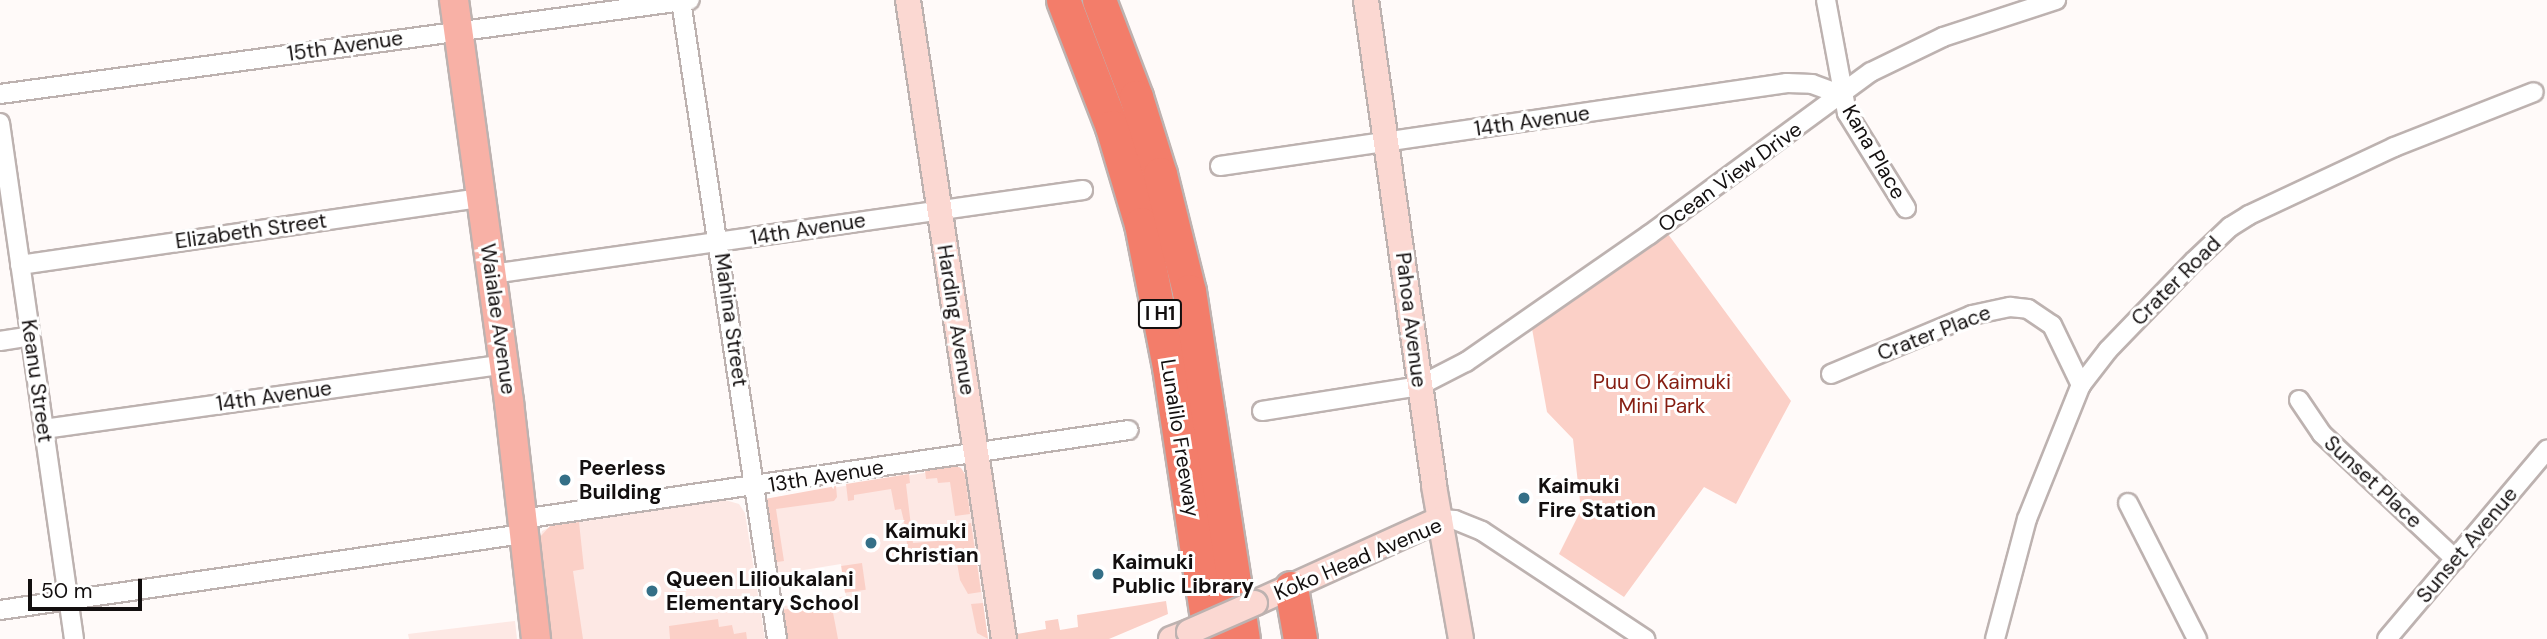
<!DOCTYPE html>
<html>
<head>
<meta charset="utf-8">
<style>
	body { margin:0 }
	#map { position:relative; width:2547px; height:639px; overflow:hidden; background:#fffaf9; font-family:"DM Sans",sans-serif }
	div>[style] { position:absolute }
	.built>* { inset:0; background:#fde8e4 }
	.green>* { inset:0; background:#fbd0c7; transform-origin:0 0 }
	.roads { filter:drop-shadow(2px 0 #bdb2b0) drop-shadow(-2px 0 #bdb2b0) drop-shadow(0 2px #bdb2b0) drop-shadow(0 -2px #bdb2b0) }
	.street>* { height:18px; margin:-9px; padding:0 9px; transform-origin:9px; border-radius:9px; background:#fff }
	.secondary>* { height:24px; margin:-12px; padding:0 12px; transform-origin:12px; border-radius:12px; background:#fbd8d2 }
	.primary>* { height:28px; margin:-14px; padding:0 14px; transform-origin:14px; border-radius:14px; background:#f8b1a6 }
	.highway>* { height:33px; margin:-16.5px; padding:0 16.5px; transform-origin:16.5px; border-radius:16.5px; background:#f37d6a }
	.bridges { filter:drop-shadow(2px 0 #bdb2b0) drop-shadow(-2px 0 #bdb2b0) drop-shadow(0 2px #bdb2b0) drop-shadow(0 -2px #bdb2b0) }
	.secondary-bridge>* { height:24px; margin:-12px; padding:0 12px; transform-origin:12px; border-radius:12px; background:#fbd8d2 }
	.dots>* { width:19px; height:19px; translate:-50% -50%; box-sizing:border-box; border:4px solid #fff; border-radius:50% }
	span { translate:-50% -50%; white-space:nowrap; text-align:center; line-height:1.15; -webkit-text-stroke:6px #fff; paint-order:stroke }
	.shield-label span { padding:2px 5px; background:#fff; border:2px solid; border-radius:5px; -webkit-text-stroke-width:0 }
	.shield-label { font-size:19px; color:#130f0f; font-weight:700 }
	.street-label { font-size:21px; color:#130f0f }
	.park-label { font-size:21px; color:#861e12 }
	.poi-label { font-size:21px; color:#130f0f; font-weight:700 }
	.left { translate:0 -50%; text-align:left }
	.scale { position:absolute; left:28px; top:579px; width:114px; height:32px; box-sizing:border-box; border:4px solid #130f0f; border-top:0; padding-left:9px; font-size:21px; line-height:24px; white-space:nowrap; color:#130f0f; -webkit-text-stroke:5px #fff; paint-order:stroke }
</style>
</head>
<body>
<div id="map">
	<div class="built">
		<i style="clip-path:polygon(960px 467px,966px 477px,988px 639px,783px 639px,778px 607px,846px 596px,841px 564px,773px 575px,765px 499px)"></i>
		<i style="clip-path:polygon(725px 500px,739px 504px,745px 513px,765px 639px,552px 639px,539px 543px,542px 531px,553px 526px)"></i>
		<i style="clip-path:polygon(515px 621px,517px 639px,409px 639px,408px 634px)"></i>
	</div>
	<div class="green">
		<i style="clip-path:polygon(1665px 230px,1791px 401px,1736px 504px,1704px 487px,1624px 597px,1559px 554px,1581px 510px,1573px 439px,1547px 412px,1531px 323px)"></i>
		<i style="clip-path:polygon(955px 466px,961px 468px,965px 474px,970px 514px,955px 516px,950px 482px,938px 483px,937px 478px,926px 479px,925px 471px)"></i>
		<i style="clip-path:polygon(909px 474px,910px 483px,906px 484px,913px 543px,961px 539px,959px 524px,971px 523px,981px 592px,968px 594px,960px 580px,954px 546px,908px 553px,905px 526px,901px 509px,895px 510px,891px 489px,854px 495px,854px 500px,848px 501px,846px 484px)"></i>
		<i style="clip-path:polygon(836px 486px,837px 497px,834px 501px,776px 509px,784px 561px,771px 563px,765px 499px)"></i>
		<i style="clip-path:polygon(579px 522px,584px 569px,573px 571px,583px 639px,552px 639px,540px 537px,550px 526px)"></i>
		<i style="clip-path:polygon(1004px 549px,1017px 634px,1046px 629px,1045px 621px,1058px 619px,1060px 630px,1078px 627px,1077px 615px,1166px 601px,1168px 614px,1109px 639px,1010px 639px,997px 550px)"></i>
		<i style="left:862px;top:563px;width:27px;height:21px;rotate:82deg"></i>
		<i style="clip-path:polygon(831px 602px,838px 639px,786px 639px,781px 610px)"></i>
		<i style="clip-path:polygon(983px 603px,988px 639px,977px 633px,971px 604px)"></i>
		<i style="clip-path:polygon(718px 619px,719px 627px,732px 625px,734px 634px,746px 632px,747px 639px,670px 639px,669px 626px)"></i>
	</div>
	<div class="roads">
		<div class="street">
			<i style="left:1826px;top:0;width:115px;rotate:79.5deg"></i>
			<i style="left:1847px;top:113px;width:112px;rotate:58.2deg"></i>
			<i style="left:681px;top:1px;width:645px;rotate:81.44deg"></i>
			<i style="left:0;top:94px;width:696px;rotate:-7.76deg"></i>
			<i style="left:0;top:123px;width:521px;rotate:81.84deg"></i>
			<i style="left:1220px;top:166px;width:573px;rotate:-8.33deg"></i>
			<i style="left:1787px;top:83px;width:25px;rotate:2deg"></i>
			<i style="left:1812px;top:84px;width:32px;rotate:20deg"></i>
			<i style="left:20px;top:265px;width:467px;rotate:-8.3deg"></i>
			<i style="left:492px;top:274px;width:597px;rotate:-8.09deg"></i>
			<i style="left:0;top:341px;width:30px;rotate:-9deg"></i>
			<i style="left:1831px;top:374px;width:153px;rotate:-22.7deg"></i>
			<i style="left:1972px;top:315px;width:39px;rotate:-12deg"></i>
			<i style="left:2010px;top:307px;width:18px;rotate:6deg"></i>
			<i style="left:2028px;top:309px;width:29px;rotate:34deg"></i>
			<i style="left:2052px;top:325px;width:67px;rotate:64.2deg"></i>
			<i style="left:2299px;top:400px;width:41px;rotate:55.9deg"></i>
			<i style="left:2322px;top:434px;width:183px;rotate:43.2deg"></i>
			<i style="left:1262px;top:411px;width:159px;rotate:-9deg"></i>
			<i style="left:1419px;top:386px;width:53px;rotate:-27.1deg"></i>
			<i style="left:1466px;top:362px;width:223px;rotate:-34.8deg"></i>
			<i style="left:1649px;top:235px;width:275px;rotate:-36.3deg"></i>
			<i style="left:1871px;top:72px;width:80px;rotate:-25.9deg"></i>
			<i style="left:1943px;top:37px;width:119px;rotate:-18.1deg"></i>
			<i style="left:44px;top:429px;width:465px;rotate:-8deg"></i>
			<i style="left:2128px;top:503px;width:153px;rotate:63.1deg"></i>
			<i style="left:522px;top:519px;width:613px;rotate:-8.34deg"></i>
			<i style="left:1440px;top:519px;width:15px;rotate:4deg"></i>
			<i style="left:1455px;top:520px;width:29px;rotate:22deg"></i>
			<i style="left:1482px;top:531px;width:196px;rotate:33.5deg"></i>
			<i style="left:0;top:610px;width:528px;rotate:-8.27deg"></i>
			<i style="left:1995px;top:639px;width:124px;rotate:-75.1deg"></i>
			<i style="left:2027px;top:519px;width:144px;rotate:-68.1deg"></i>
			<i style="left:2081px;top:385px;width:44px;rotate:-52.4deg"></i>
			<i style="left:2108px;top:350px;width:124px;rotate:-46deg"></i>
			<i style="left:2194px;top:261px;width:50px;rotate:-43.4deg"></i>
			<i style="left:2230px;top:227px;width:22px;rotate:-32deg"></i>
			<i style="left:2249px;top:215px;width:160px;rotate:-25.1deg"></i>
			<i style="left:2394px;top:147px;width:150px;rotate:-21.4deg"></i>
			<i style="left:2387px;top:639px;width:248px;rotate:-49.8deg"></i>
		</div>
		<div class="secondary">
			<i style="left:908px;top:0;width:646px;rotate:81.46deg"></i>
			<i style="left:1366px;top:0;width:491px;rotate:82deg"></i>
			<i style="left:1434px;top:486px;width:155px;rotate:80deg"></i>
			<i style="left:1255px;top:603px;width:203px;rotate:-24.4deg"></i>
			<i style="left:1171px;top:639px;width:19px;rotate:-21deg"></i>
		</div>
		<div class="primary">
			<i style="left:454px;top:0;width:406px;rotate:82.2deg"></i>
			<i style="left:509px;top:402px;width:239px;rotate:83.5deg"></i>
		</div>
		<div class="highway">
			<i style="left:1063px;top:0;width:136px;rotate:68.9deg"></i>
			<i style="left:1112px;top:127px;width:101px;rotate:73.4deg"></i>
			<i style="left:1141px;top:224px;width:146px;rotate:78.9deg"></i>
			<i style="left:1169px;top:367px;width:275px;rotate:81.4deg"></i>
			<i style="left:1099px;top:0;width:104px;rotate:69.1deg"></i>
			<i style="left:1136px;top:97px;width:81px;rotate:72.7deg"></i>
			<i style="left:1160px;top:174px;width:121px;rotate:76.1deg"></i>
			<i style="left:1189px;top:291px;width:352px;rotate:81.2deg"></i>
			<i style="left:1291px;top:588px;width:52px;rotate:80deg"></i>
		</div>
	</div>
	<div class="bridges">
		<div class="secondary-bridge">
			<i style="left:1189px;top:632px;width:72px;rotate:-23.7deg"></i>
		</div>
	</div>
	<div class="dots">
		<i style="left:565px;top:480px;background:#346f87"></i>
		<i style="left:1524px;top:498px;background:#346f87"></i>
		<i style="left:871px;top:543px;background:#346f87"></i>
		<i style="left:1098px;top:574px;background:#346f87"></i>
		<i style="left:652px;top:591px;background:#346f87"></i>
	</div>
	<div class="shield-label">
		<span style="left:1160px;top:314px">I H1</span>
	</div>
	<div class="street-label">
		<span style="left:345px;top:46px;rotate:-8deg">15th Avenue</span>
		<span style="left:1532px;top:121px;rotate:-8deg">14th Avenue</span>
		<span style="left:1874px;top:152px;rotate:60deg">Kana Place</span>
		<span style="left:1730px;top:177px;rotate:-36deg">Ocean View Drive</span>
		<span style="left:808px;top:229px;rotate:-9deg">14th Avenue</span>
		<span style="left:251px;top:231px;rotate:-8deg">Elizabeth Street</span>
		<span style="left:2176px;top:281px;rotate:-45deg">Crater Road</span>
		<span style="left:498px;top:319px;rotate:82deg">Waialae Avenue</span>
		<span style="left:731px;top:320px;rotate:82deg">Mahina Street</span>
		<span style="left:956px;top:320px;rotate:81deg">Harding Avenue</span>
		<span style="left:1411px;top:320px;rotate:83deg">Pahoa Avenue</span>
		<span style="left:1934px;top:333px;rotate:-21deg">Crater Place</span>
		<span style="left:37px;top:381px;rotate:82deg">Keanu Street</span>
		<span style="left:274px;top:396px;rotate:-8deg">14th Avenue</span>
		<span style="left:1180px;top:438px;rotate:81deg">Lunalilo Freeway</span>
		<span style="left:826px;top:476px;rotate:-9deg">13th Avenue</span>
		<span style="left:2373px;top:482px;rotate:43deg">Sunset Place</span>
		<span style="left:2467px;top:545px;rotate:-50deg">Sunset Avenue</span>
		<span style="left:1358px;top:559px;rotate:-23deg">Koko Head Avenue</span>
	</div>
	<div class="park-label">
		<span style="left:1662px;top:394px">Puu O Kaimuki<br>Mini Park</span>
	</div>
	<div class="poi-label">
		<span class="left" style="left:579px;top:480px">Peerless<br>Building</span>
		<span class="left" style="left:1538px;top:498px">Kaimuki<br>Fire Station</span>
		<span class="left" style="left:885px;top:543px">Kaimuki<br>Christian</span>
		<span class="left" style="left:1112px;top:574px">Kaimuki<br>Public Library</span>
		<span class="left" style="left:666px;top:591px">Queen Lilioukalani<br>Elementary School</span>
	</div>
	<div class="scale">50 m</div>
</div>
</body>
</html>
